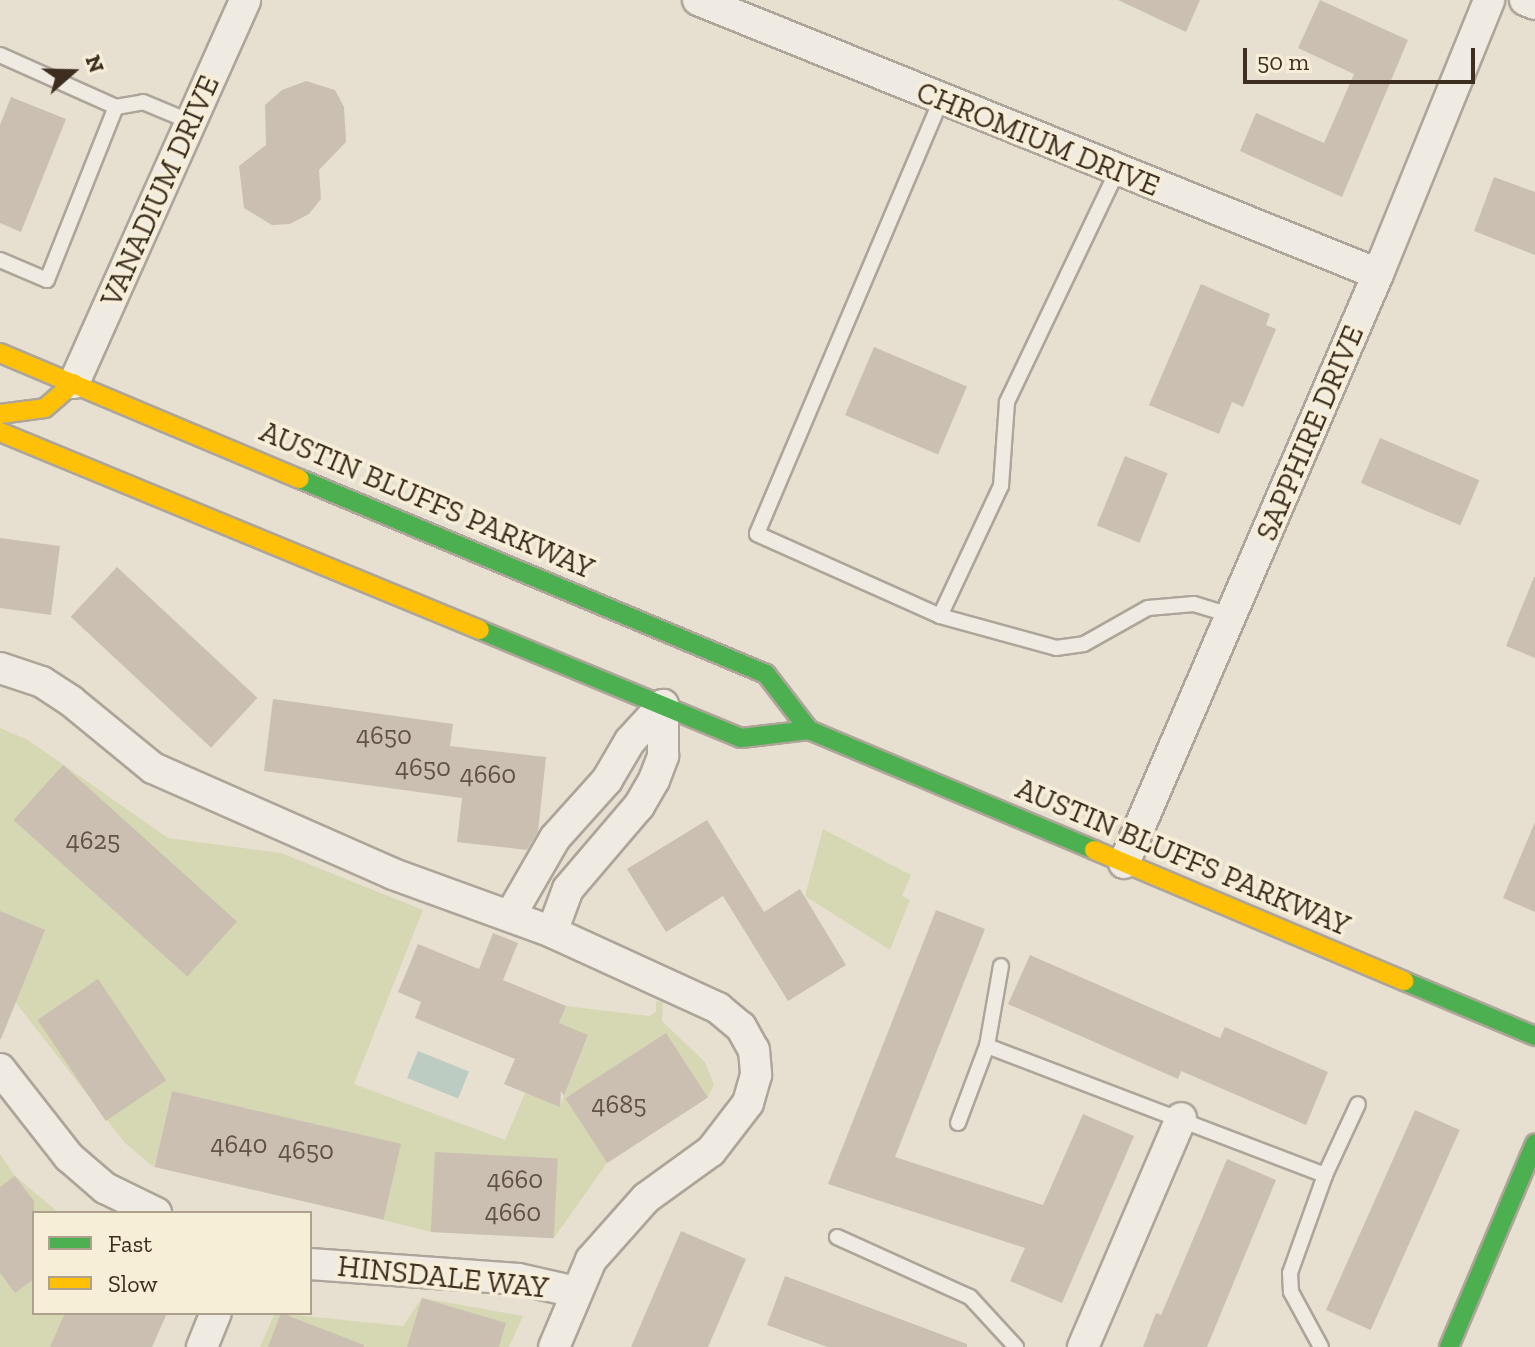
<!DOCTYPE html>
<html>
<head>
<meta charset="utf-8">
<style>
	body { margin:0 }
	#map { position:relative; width:1535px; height:1347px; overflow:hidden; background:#e7e0d1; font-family:"Zilla Slab",serif }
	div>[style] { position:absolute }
	.green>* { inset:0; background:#d6d7b3 }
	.water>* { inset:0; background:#bcccc2; transform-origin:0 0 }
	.building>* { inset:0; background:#cbbfb2; transform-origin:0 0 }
	.roads { filter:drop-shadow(2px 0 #ada599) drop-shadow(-2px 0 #ada599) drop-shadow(0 2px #ada599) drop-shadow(0 -2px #ada599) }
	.lane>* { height:14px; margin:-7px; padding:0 7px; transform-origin:7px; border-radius:7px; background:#efebe3 }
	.street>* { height:30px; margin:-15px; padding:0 15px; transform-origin:15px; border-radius:15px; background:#efebe3 }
	.fast>* { height:18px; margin:-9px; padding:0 9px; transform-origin:9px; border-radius:9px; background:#4caf50 }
	.slow>* { height:18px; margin:-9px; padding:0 9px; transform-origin:9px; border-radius:9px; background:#ffc107 }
	span { translate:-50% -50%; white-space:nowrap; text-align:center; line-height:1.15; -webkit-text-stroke:7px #f7eed8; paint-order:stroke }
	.number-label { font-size:26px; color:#605244 }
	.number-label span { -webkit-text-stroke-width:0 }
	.street-label { font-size:30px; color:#3d2e20 }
	.legend { position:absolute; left:32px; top:1211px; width:280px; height:104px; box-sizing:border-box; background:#f7eed8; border:2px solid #ada18e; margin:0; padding:10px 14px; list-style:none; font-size:24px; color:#3d2e20 }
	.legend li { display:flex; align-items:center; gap:16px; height:40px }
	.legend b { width:40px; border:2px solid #ada18e }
	.north { position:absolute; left:32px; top:32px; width:80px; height:80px; -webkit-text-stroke:6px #f7eed8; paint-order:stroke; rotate:70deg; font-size:22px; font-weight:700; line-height:32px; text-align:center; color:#3d2e20 }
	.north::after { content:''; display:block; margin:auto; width:28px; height:36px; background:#3d2e20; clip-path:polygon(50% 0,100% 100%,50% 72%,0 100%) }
	.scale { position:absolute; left:1243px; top:48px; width:232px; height:36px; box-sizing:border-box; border:4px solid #3d2e20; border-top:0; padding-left:10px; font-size:24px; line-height:28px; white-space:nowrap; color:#3d2e20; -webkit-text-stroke:6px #f7eed8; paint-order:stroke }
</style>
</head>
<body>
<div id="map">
	<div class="green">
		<i style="clip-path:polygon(0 728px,28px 740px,168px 838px,281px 853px,423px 910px,354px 1084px,505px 1140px,525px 1093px,560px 1106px,588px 1036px,559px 1023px,566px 1006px,649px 1016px,656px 1012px,656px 1001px,663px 1002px,662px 1021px,705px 1062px,714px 1085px,708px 1097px,607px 1163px,554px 1238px,431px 1232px,383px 1220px,400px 1144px,172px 1091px,154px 1167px,125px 1143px,16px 1003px,0 996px)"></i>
		<i style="clip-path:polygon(823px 829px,911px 875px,902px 896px,910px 900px,890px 950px,805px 896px)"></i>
		<i style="clip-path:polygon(0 1154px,15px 1176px,59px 1213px,34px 1213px,34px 1313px,167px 1313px,152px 1347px,0 1347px)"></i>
		<i style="clip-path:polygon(422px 1298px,523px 1316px,509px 1347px,260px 1347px,275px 1313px,403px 1326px)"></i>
	</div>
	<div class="water">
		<i style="left:418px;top:1051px;width:55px;height:29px;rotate:22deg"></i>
	</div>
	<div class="building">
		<i style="clip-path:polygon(1118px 0,1200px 0,1186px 32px)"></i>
		<i style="clip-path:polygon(1320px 0,1408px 40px,1342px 197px,1240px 151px,1256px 113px,1324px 143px,1354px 74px,1298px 48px)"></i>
		<i style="clip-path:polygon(306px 81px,335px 90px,344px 107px,346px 142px,319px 170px,321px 199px,309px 214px,290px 224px,272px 225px,244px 208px,239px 166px,266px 145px,265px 105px,282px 90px)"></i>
		<i style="clip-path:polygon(11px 97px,66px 119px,21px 232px,0 223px,0 125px)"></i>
		<i style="clip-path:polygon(1494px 177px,1535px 192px,1535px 255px,1474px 231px)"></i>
		<i style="clip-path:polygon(1201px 284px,1270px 314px,1266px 325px,1276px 329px,1243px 407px,1232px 402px,1219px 434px,1149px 405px)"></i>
		<i style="left:874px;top:347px;width:101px;height:74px;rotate:23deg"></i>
		<i style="left:1380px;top:438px;width:108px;height:49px;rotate:23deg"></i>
		<i style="left:1125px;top:456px;width:46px;height:75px;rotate:22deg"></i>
		<i style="clip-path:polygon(0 538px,60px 546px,51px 615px,0 608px)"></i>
		<i style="left:117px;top:567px;width:192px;height:68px;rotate:43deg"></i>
		<i style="clip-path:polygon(1534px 577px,1535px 577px,1535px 658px,1506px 646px)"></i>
		<i style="clip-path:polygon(273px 699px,453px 724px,450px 746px,546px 757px,538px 832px,527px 850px,457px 842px,462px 798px,264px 771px)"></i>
		<i style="left:63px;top:765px;width:234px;height:74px;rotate:42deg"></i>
		<i style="clip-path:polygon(707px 820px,764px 912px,800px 889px,846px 965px,788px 1001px,723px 896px,666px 932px,627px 869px)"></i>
		<i style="clip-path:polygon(1535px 822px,1535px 912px,1503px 898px)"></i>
		<i style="clip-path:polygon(936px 910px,985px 929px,895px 1157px,1043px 1205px,1083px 1114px,1134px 1136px,1062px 1303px,1010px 1281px,1025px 1248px,828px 1184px)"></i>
		<i style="clip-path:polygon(0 911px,45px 930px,1px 1039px,0 1039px)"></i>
		<i style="clip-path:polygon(493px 933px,518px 943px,503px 980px,566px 1006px,559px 1023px,588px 1035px,564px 1096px,561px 1091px,560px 1107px,504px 1084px,515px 1059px,415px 1018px,421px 1002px,398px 992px,418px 944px,479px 969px)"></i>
		<i style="clip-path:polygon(1030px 955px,1220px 1038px,1225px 1027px,1328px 1072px,1306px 1125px,1181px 1071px,1178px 1079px,1008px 1004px)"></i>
		<i style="left:98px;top:979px;width:122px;height:73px;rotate:56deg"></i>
		<i style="left:666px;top:1033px;width:77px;height:120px;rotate:57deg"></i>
		<i style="left:172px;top:1091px;width:235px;height:78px;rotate:13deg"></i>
		<i style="left:1415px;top:1110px;width:49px;height:219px;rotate:24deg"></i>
		<i style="left:435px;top:1152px;width:123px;height:80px;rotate:3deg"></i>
		<i style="clip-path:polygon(1227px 1159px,1276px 1180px,1207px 1347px,1143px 1347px,1156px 1313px,1161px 1315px)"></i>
		<i style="clip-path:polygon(15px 1176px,34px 1201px,34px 1279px,15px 1293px,0 1273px,0 1187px)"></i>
		<i style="clip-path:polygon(681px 1231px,746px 1259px,708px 1347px,631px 1347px)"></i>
		<i style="clip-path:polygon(785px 1276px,967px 1344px,967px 1347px,827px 1347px,767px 1325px)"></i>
		<i style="clip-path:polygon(422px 1298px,506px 1323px,499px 1347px,407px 1347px)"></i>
		<i style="clip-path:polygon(65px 1313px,167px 1313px,152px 1347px,50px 1347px)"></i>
		<i style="clip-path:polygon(281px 1313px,364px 1345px,364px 1347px,268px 1347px)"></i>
	</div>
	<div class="roads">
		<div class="lane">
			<i style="left:0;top:55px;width:127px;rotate:24.1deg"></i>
			<i style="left:116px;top:107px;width:27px;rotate:-10deg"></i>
			<i style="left:143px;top:102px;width:52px;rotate:22.6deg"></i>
			<i style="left:941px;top:100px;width:471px;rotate:113deg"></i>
			<i style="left:757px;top:534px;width:201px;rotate:24.1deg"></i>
			<i style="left:940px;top:616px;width:144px;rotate:-64.9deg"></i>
			<i style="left:1001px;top:486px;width:84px;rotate:-85.9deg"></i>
			<i style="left:1007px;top:402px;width:256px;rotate:-64.5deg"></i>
			<i style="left:0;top:260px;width:51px;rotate:23.1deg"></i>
			<i style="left:47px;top:280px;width:186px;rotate:-68.3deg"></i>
			<i style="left:940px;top:616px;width:120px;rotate:15.4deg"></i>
			<i style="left:1056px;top:648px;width:28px;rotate:-8deg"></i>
			<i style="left:1084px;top:644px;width:73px;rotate:-29.4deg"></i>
			<i style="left:1148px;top:608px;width:46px;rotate:-5deg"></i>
			<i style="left:1194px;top:604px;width:39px;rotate:17deg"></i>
			<i style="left:987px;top:1046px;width:362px;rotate:20.9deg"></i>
			<i style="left:958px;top:1123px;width:82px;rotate:-69.4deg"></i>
			<i style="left:987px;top:1046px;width:81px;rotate:-80.1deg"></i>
			<i style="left:837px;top:1237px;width:146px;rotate:24.3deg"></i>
			<i style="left:970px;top:1297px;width:68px;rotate:47.4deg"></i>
			<i style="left:1321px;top:1347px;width:63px;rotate:-118.6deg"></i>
			<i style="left:1291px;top:1292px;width:19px;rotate:-93deg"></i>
			<i style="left:1290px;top:1273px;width:104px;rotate:-70.3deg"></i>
			<i style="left:1325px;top:1175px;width:78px;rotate:-65.1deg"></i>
		</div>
		<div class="street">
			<i style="left:698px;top:0;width:733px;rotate:21.95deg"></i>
			<i style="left:1525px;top:0;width:11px;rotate:22deg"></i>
			<i style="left:74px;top:383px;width:419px;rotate:-65.9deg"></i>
			<i style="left:0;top:668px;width:44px;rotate:18.4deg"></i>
			<i style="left:42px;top:682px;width:35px;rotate:33deg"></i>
			<i style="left:71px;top:701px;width:106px;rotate:39.3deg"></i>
			<i style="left:153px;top:768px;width:262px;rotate:23.8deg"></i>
			<i style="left:393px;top:874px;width:169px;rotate:20deg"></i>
			<i style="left:552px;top:932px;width:183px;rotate:24.6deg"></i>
			<i style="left:718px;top:1008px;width:30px;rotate:40deg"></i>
			<i style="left:741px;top:1027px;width:26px;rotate:61deg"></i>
			<i style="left:754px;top:1050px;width:25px;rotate:85deg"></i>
			<i style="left:756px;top:1075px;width:29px;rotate:106deg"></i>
			<i style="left:748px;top:1103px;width:61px;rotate:127.6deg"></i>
			<i style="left:711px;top:1151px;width:80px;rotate:144.1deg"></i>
			<i style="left:646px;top:1198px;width:83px;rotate:131.6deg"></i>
			<i style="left:591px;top:1260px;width:95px;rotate:113deg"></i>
			<i style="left:1124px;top:863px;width:641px;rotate:-66.67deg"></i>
			<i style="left:1378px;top:274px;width:296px;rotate:-67.9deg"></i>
			<i style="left:510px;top:916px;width:90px;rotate:-60deg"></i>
			<i style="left:555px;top:838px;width:78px;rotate:-48.1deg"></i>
			<i style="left:607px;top:780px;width:45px;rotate:-59.5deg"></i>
			<i style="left:630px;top:741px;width:49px;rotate:-47.5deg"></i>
			<i style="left:552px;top:932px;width:46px;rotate:-69.6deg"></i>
			<i style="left:568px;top:889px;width:109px;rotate:-49.5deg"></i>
			<i style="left:639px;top:806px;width:30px;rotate:-60deg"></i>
			<i style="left:654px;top:780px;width:26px;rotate:-69deg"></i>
			<i style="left:663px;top:756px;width:51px;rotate:-90deg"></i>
			<i style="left:0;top:1069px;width:112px;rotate:51.9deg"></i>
			<i style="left:69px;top:1157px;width:48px;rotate:40.7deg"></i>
			<i style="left:105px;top:1188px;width:57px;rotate:26.1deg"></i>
			<i style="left:310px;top:1264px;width:209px;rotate:4.1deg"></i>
			<i style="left:518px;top:1279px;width:59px;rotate:12.6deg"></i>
			<i style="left:202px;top:1347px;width:37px;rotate:-68deg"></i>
			<i style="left:1083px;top:1347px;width:249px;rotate:-66.8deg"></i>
		</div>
		<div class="fast">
			<i style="left:300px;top:479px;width:505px;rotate:22.71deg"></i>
			<i style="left:766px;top:674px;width:71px;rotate:52.5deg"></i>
			<i style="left:480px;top:630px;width:282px;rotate:22.5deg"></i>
			<i style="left:741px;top:738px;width:68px;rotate:-6.7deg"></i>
			<i style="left:809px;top:730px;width:309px;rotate:22.8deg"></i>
			<i style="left:1404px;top:981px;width:142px;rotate:22.8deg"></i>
			<i style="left:1449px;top:1347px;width:221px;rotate:-67.1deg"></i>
		</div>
		<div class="slow">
			<i style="left:0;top:353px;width:325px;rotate:22.8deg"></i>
			<i style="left:0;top:414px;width:45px;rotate:-7.6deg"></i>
			<i style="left:45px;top:408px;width:38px;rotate:-41deg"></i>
			<i style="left:0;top:432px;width:519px;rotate:22.42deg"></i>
			<i style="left:1094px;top:850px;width:337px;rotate:22.9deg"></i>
		</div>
	</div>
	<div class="number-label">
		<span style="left:384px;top:736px">4650</span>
		<span style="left:423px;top:768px">4650</span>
		<span style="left:488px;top:775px">4660</span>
		<span style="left:93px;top:841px">4625</span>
		<span style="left:619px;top:1105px">4685</span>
		<span style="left:239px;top:1145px">4640</span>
		<span style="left:306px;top:1151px">4650</span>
		<span style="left:515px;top:1180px">4660</span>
		<span style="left:513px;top:1213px">4660</span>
	</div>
	<div class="street-label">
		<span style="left:1038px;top:139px;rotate:22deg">CHROMIUM DRIVE</span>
		<span style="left:160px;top:191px;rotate:-66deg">VANADIUM DRIVE</span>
		<span style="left:1310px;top:433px;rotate:-67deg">SAPPHIRE DRIVE</span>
		<span style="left:427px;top:500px;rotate:23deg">AUSTIN BLUFFS PARKWAY</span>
		<span style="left:1183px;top:857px;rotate:23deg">AUSTIN BLUFFS PARKWAY</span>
		<span style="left:443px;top:1277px;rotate:6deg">HINSDALE WAY</span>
	</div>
	<ul class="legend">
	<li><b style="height:10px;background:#4caf50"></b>Fast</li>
	<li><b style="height:10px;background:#ffc107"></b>Slow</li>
	</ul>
	<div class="north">N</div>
	<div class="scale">50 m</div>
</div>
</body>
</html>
